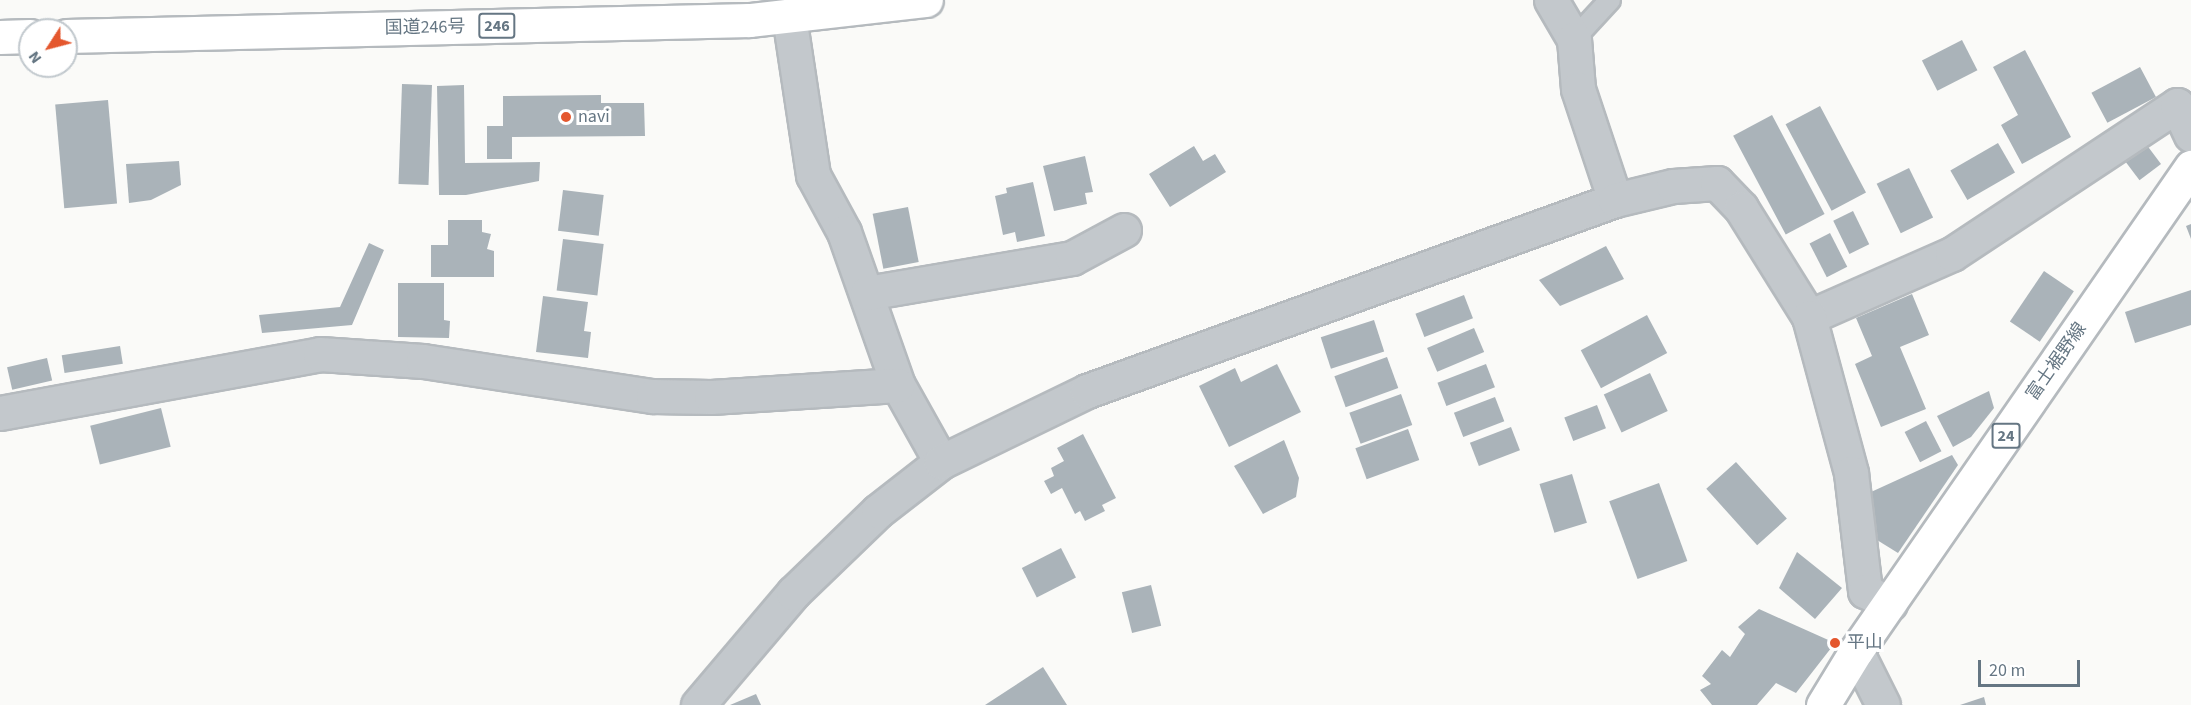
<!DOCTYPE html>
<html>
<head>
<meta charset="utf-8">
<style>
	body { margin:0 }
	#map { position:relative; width:2191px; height:705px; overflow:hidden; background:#fafaf8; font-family:"Source Sans 3","Noto Sans JP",sans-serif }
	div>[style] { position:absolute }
	.building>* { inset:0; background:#aab3b9; transform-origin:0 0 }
	.roads { filter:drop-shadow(2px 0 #b5babe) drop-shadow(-2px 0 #b5babe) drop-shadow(0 2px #b5babe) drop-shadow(0 -2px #b5babe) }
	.service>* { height:20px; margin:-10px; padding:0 10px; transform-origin:10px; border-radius:10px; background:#c3c8cc }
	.minor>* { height:33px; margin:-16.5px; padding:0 16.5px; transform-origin:16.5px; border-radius:16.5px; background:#c3c8cc }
	.primary>* { height:33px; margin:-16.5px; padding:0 16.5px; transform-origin:16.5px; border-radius:16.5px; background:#fff }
	.trunk>* { height:33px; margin:-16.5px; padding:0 16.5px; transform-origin:16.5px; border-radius:16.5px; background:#fff }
	.dots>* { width:16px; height:16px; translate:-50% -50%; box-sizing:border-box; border:3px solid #fff; border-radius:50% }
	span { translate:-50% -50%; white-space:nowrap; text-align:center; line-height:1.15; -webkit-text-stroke:6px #fff; paint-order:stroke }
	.shield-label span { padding:2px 4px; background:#fff; border:2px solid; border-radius:4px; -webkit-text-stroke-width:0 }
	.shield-label { font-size:16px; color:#657683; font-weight:700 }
	.street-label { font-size:18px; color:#657683 }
	.poi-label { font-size:18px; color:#657683 }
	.left { translate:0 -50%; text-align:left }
	.north { position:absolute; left:18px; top:18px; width:60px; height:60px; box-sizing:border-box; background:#fff; border:2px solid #c1c8cd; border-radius:50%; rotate:234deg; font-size:16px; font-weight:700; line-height:24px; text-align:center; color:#657683 }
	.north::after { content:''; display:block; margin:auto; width:21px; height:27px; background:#e4572e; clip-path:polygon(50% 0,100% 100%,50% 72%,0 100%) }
	.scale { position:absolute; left:1978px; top:660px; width:102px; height:27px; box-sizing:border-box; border:3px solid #657683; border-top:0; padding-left:8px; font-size:18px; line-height:21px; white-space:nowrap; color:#657683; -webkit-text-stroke:4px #fff; paint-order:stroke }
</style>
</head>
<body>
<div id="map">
	<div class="building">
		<i style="left:1962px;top:40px;width:34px;height:45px;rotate:63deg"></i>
		<i style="clip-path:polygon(2025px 50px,2071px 137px,2022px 164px,2001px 125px,2018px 115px,1993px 67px)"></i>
		<i style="left:2140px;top:67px;width:34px;height:55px;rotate:62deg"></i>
		<i style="left:402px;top:84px;width:30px;height:100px;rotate:2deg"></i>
		<i style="clip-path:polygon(464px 85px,465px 163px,540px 162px,539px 181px,466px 195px,439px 195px,437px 86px)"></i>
		<i style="clip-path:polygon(601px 95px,601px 103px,644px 103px,645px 136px,512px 137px,512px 159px,487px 159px,487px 126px,503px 126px,503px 96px)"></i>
		<i style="left:108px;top:100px;width:104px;height:53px;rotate:85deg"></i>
		<i style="left:1820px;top:106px;width:98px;height:39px;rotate:62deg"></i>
		<i style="left:1772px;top:115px;width:112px;height:44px;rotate:62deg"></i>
		<i style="left:1998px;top:143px;width:34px;height:55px;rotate:60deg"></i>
		<i style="left:2146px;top:144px;width:25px;height:27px;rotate:53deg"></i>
		<i style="clip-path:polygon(1194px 146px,1203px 161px,1215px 154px,1226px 172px,1170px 207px,1149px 174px)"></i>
		<i style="clip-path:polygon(1085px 156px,1093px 192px,1085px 193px,1087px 204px,1054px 211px,1043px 166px)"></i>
		<i style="clip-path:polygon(179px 161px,181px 185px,151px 200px,129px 203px,126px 164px)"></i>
		<i style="left:1909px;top:168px;width:55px;height:36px;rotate:64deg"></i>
		<i style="clip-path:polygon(1033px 182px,1045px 236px,1017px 242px,1015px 232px,1003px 235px,995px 196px,1007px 193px,1006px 188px)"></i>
		<i style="left:563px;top:190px;width:41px;height:41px;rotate:7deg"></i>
		<i style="left:908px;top:207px;width:56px;height:36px;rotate:79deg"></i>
		<i style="left:1853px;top:211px;width:37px;height:22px;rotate:64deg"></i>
		<i style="clip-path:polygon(448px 220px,482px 220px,482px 232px,491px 234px,487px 249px,494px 251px,494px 277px,431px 277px,431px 245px,448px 245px)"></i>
		<i style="clip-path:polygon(2191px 224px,2191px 239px,2186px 226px)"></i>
		<i style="left:1830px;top:233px;width:38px;height:23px;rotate:63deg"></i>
		<i style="left:563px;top:239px;width:41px;height:52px;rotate:7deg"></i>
		<i style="clip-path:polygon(369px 243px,384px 250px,352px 325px,262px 333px,259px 315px,340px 307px)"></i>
		<i style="clip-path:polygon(1606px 246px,1624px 279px,1560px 306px,1539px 280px)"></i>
		<i style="left:2044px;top:271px;width:36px;height:61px;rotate:34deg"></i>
		<i style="clip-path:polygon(398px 283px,444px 283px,444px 320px,450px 321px,449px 338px,398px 337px)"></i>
		<i style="clip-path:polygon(2191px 290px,2191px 325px,2135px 343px,2125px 312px)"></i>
		<i style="clip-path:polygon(1912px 294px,1929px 335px,1900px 347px,1926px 409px,1881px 427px,1855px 364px,1872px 356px,1856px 318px)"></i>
		<i style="left:1464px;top:295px;width:25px;height:52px;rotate:69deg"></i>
		<i style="clip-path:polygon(543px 296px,588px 302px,584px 331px,591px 332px,588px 358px,536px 352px)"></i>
		<i style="left:1647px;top:315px;width:43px;height:75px;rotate:62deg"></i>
		<i style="left:1374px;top:320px;width:33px;height:56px;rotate:72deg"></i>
		<i style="left:1474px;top:328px;width:26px;height:51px;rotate:67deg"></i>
		<i style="left:120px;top:346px;width:18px;height:59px;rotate:81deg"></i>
		<i style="left:1387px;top:357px;width:33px;height:56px;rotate:70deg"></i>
		<i style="left:47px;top:358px;width:23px;height:41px;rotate:77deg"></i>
		<i style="clip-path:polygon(1277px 364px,1301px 412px,1229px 447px,1199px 386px,1235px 368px,1241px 382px)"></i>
		<i style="left:1486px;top:364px;width:25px;height:52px;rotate:69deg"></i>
		<i style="left:1650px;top:373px;width:42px;height:51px;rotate:65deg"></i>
		<i style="clip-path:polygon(1989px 391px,1994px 408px,1971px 437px,1953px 447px,1937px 416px)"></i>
		<i style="left:1401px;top:394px;width:33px;height:55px;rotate:70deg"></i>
		<i style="left:1495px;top:397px;width:26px;height:44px;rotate:69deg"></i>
		<i style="left:1597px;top:405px;width:25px;height:35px;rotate:69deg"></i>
		<i style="left:161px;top:408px;width:40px;height:73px;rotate:76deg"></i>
		<i style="left:1926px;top:421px;width:34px;height:24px;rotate:63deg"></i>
		<i style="left:1511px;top:427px;width:25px;height:44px;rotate:69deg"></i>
		<i style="left:1408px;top:429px;width:33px;height:56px;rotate:70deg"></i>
		<i style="clip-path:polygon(1083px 434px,1116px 498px,1102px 505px,1105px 511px,1085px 521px,1080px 511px,1075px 514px,1062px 488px,1051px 494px,1044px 481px,1054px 476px,1051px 468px,1064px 461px,1057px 448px)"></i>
		<i style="clip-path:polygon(1284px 440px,1299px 478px,1296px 497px,1263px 514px,1234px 466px)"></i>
		<i style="clip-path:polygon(1952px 455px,1958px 465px,1898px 553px,1877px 540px,1871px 492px)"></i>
		<i style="left:1736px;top:462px;width:76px;height:40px;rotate:48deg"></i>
		<i style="left:1572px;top:474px;width:51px;height:34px;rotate:73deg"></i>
		<i style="left:1659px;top:483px;width:83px;height:53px;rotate:70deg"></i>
		<i style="left:1061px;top:548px;width:33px;height:44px;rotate:63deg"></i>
		<i style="clip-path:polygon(1797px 552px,1842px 588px,1815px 619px,1779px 588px)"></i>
		<i style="left:1151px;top:585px;width:42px;height:30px;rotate:76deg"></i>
		<i style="clip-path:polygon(1759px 609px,1835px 643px,1796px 693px,1776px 683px,1757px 705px,1712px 705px,1700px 690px,1711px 684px,1702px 676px,1722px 650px,1730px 657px,1745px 634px,1738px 627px)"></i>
		<i style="clip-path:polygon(1043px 667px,1067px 705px,985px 705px)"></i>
		<i style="clip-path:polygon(756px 694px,761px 705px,730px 705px)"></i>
		<i style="clip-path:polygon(1984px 697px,1986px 705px,1960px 705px)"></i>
	</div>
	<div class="roads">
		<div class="service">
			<i style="left:1574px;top:39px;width:53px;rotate:-47.3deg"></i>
		</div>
		<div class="minor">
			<i style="left:1551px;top:0;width:45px;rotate:59.5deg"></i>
			<i style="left:1574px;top:39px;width:50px;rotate:85.4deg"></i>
			<i style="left:1578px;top:89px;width:117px;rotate:71.6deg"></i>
			<i style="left:789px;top:16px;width:161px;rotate:81.4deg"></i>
			<i style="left:813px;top:175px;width:65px;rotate:61.5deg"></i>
			<i style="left:844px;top:232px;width:162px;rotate:70.6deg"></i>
			<i style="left:898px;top:385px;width:88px;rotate:60.8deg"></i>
			<i style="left:867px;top:293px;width:208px;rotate:-9.7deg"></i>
			<i style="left:1072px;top:258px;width:59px;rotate:-28.3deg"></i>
			<i style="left:1809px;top:317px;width:156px;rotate:-23.8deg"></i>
			<i style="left:1952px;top:254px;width:270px;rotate:-33.5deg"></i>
			<i style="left:2177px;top:105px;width:33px;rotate:65deg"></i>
			<i style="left:0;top:413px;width:325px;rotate:-10.4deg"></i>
			<i style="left:320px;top:354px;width:103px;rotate:3.9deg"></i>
			<i style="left:423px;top:361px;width:233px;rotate:8.7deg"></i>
			<i style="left:653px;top:396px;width:58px;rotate:1deg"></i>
			<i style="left:711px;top:397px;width:187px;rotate:-3.7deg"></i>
			<i style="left:1856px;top:651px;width:60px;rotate:63.4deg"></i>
			<i style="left:698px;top:705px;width:147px;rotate:-49.7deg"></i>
			<i style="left:793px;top:593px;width:118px;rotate:-44deg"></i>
			<i style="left:878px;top:511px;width:80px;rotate:-37.9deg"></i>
			<i style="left:941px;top:462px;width:162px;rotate:-25.9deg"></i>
			<i style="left:1087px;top:391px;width:561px;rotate:-19.89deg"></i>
			<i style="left:1615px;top:200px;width:60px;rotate:-13.6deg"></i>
			<i style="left:1673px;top:186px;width:44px;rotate:-3.9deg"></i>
			<i style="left:1717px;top:183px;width:35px;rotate:46deg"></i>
			<i style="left:1741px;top:208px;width:128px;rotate:58deg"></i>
			<i style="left:1809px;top:317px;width:162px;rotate:74.9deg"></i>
			<i style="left:1851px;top:473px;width:119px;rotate:83.2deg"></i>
			<i style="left:1865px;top:591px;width:28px;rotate:26deg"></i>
		</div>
		<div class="primary">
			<i style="left:1823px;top:705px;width:63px;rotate:-58.6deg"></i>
			<i style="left:1856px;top:651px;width:589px;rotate:-55.31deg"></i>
		</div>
		<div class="trunk">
			<i style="left:66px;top:36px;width:684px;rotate:-1.34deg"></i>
			<i style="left:750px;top:20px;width:177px;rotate:-6.5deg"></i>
			<i style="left:0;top:37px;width:30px;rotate:-2deg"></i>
		</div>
	</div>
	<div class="dots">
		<i style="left:566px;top:117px;background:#e4572e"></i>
		<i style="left:1835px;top:643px;background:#e4572e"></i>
	</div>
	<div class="shield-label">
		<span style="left:497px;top:26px">246</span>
		<span style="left:2006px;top:436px">24</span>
	</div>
	<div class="street-label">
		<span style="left:425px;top:28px;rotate:-1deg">国道246号</span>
		<span style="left:2057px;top:362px;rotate:-55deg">富士裾野線</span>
	</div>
	<div class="poi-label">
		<span class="left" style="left:578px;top:117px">navi</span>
		<span class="left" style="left:1847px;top:643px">平山</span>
	</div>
	<div class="north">N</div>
	<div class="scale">20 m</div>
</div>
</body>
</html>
